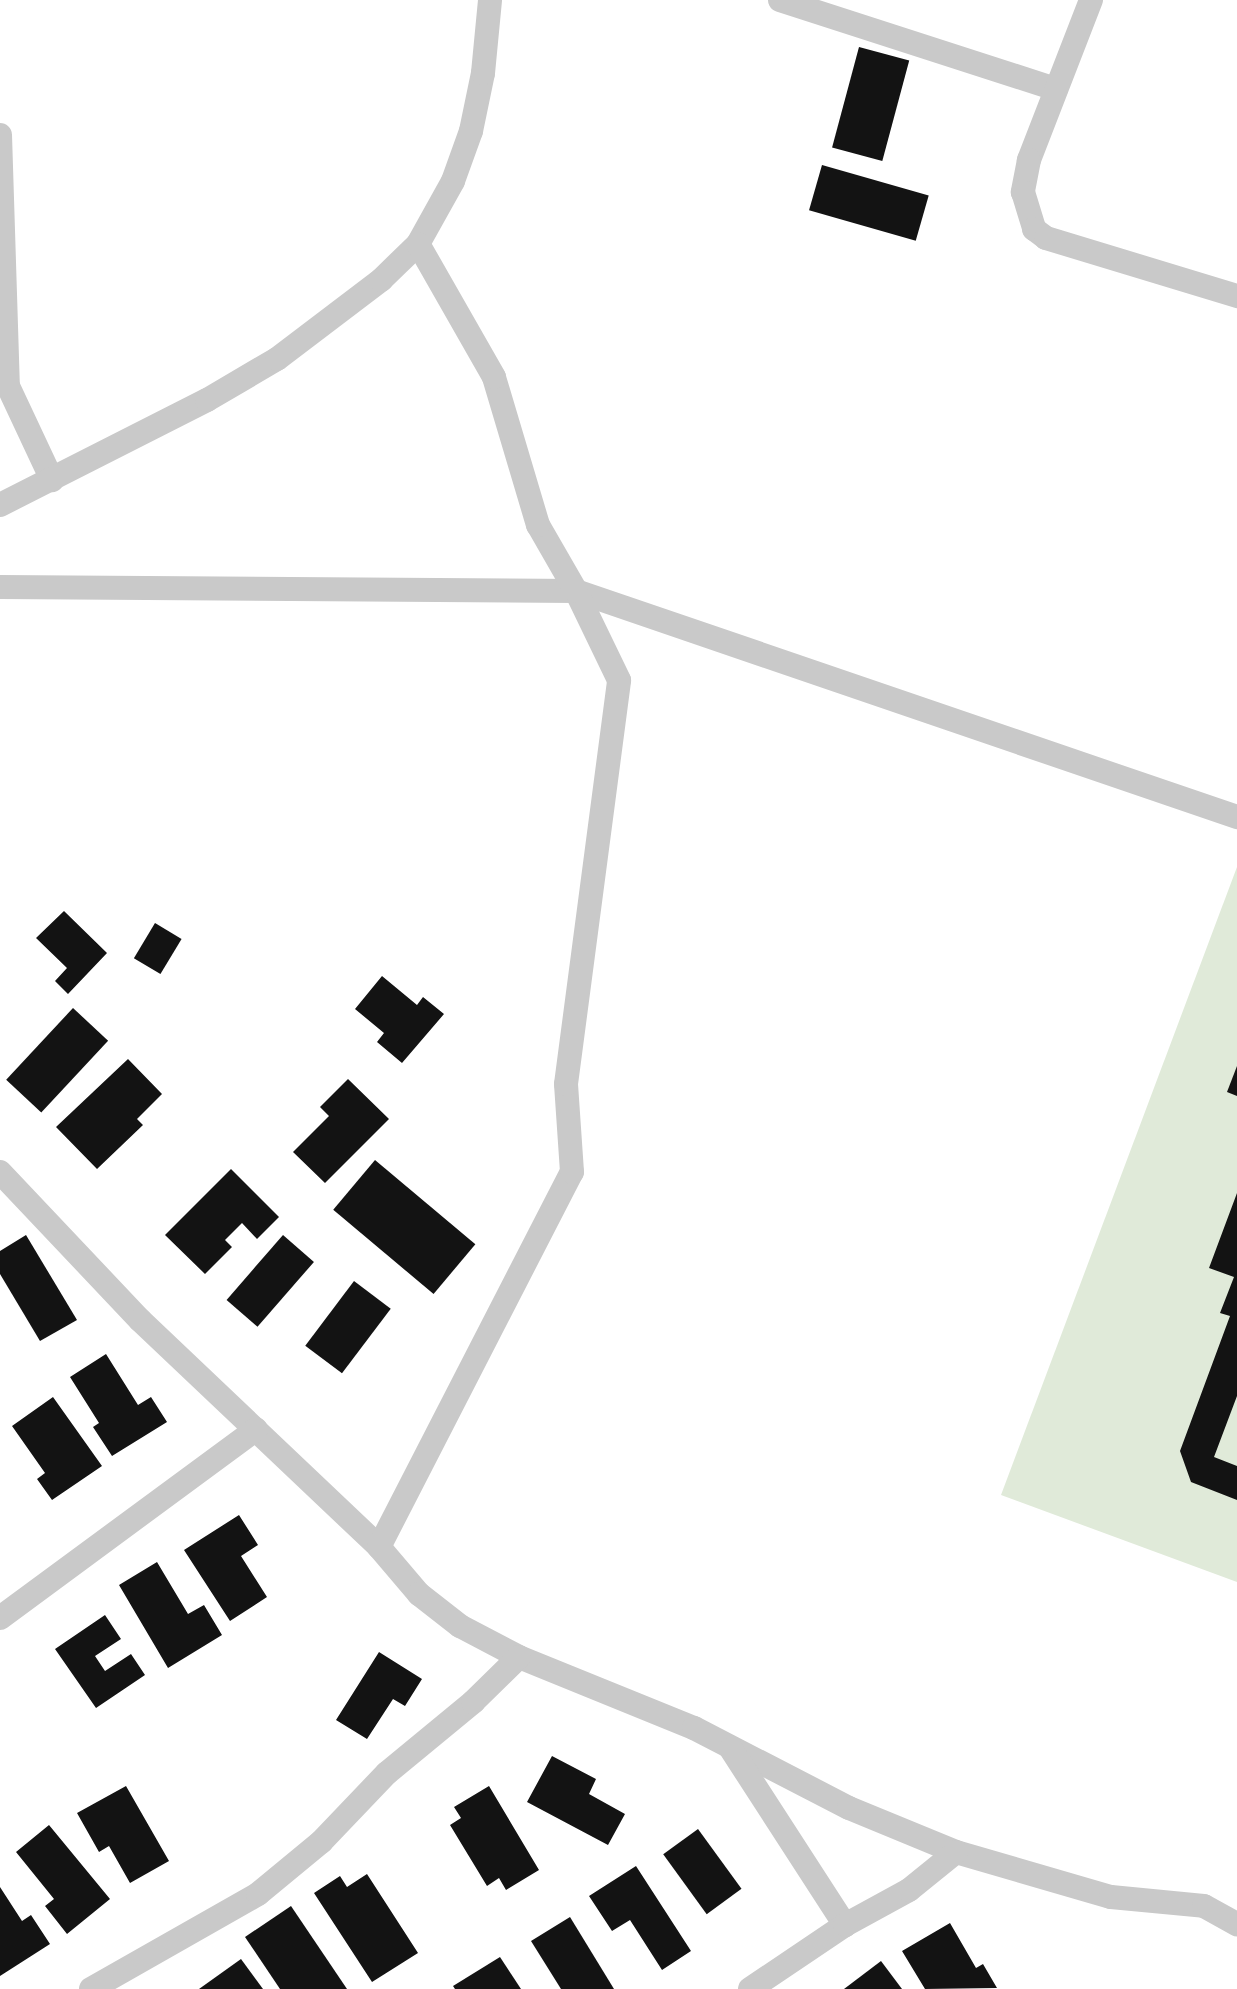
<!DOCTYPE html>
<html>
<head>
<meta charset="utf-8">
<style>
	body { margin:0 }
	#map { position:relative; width:1237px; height:1989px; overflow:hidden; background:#fff; font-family:Barlow,sans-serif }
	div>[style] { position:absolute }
	.green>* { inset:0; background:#e0ead9 }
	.building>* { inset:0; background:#131313; transform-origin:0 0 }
	.minor>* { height:24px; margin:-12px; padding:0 12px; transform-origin:12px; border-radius:12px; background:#c9c9c9 }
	span { translate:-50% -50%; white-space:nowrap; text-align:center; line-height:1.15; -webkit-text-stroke:7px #fff; paint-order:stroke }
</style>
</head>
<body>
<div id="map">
	<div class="green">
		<i style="clip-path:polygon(1237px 867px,1237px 1582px,1001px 1495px)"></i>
	</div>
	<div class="building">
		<i style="left:859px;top:47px;width:52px;height:104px;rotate:15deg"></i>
		<i style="left:822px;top:165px;width:111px;height:47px;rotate:16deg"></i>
		<i style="clip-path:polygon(64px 911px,107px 953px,68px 994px,55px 981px,67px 968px,36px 938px)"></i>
		<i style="left:155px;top:923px;width:31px;height:41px;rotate:31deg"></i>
		<i style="clip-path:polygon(382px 976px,417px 1005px,423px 997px,444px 1014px,402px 1063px,377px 1042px,384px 1033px,355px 1009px)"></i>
		<i style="left:73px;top:1008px;width:48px;height:98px;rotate:43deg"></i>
		<i style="clip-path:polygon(128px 1059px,162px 1094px,137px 1119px,143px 1125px,97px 1169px,56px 1127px)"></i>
		<i style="clip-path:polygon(1237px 1066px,1237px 1096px,1227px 1092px)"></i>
		<i style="clip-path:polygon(348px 1079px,389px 1119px,325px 1183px,293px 1152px,329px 1116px,320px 1107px)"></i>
		<i style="left:375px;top:1160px;width:131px;height:65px;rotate:40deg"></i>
		<i style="clip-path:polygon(231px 1169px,279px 1217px,257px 1239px,242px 1223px,225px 1240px,232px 1247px,205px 1274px,165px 1235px)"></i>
		<i style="clip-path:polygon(1237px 1193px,1237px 1396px,1214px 1457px,1237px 1466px,1237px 1500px,1191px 1482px,1180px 1451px,1230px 1316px,1220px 1313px,1234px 1277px,1209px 1268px)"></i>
		<i style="clip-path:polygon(26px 1235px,77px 1320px,40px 1341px,0 1274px,0 1251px)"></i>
		<i style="left:283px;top:1235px;width:41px;height:86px;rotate:41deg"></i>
		<i style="left:354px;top:1281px;width:46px;height:81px;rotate:37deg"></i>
		<i style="clip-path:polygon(106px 1354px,138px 1405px,151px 1397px,167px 1422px,112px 1456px,93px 1427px,99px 1423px,70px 1377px)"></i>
		<i style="clip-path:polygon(53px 1397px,102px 1466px,52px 1500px,37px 1479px,45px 1473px,12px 1426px)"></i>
		<i style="clip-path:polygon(239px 1515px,258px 1545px,241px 1556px,267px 1597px,230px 1621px,184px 1550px)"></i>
		<i style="clip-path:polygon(157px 1562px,188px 1614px,204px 1605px,222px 1635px,168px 1668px,119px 1585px)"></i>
		<i style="clip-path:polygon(105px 1615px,121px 1639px,95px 1656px,105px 1671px,131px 1654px,145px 1675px,96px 1708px,55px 1649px)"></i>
		<i style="clip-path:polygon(379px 1652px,422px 1679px,405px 1706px,393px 1699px,367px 1739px,336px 1720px)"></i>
		<i style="clip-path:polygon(552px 1756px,596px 1779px,589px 1794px,625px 1814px,608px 1845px,527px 1802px)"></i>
		<i style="clip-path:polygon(126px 1786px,169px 1861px,130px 1883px,109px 1846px,99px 1852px,77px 1813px)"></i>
		<i style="clip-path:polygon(489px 1786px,539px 1870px,506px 1890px,499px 1878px,487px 1886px,450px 1825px,461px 1818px,454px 1807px)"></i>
		<i style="clip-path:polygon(49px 1825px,110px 1899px,67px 1934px,45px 1906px,54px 1899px,16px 1852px)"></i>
		<i style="left:698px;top:1829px;width:74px;height:43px;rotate:54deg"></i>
		<i style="clip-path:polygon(636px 1866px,691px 1951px,662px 1970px,630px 1920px,612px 1931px,589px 1896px)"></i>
		<i style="clip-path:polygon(367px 1874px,418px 1953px,372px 1982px,314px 1893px,340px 1876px,347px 1887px)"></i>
		<i style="clip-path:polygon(0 1887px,22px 1921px,31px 1915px,50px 1944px,0 1976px)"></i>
		<i style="clip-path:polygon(291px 1906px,347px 1989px,280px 1989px,245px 1937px)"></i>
		<i style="clip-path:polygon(570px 1917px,614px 1989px,561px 1989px,531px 1941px)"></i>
		<i style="clip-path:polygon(950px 1923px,976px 1968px,983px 1964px,997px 1988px,925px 1989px,902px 1951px)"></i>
		<i style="clip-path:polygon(500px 1957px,521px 1989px,455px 1989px,453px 1986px)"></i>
		<i style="clip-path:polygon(241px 1959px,263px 1989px,199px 1989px)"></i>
		<i style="clip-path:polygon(881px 1961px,902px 1989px,844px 1989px)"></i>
	</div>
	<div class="minor">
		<i style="left:780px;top:0;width:290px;rotate:17.9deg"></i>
		<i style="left:1091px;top:0;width:172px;rotate:111.2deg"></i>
		<i style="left:1029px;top:160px;width:33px;rotate:101deg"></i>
		<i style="left:1023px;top:192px;width:39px;rotate:73deg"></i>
		<i style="left:1034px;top:229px;width:15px;rotate:37deg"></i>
		<i style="left:1046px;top:238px;width:200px;rotate:16.9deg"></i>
		<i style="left:0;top:135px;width:251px;rotate:88.2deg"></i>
		<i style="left:8px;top:386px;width:104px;rotate:64.9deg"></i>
		<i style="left:0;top:505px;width:232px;rotate:-26.9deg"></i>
		<i style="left:207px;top:400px;width:81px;rotate:-30.4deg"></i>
		<i style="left:277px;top:359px;width:131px;rotate:-37.2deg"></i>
		<i style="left:381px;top:280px;width:52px;rotate:-44.2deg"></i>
		<i style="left:418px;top:244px;width:72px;rotate:-60.9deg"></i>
		<i style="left:453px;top:181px;width:53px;rotate:-70.2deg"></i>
		<i style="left:471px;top:131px;width:59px;rotate:-78.3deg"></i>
		<i style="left:483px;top:73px;width:73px;rotate:-84.5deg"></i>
		<i style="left:0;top:587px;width:576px;rotate:0.4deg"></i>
		<i style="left:576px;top:591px;width:699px;rotate:18.88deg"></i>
		<i style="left:0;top:1172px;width:204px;rotate:46.6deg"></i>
		<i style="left:140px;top:1320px;width:330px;rotate:43.5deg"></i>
		<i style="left:379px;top:1547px;width:62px;rotate:49.6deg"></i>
		<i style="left:419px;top:1594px;width:52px;rotate:38deg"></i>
		<i style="left:460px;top:1626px;width:67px;rotate:27.7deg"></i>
		<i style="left:519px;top:1657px;width:189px;rotate:22.1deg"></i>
		<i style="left:694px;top:1728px;width:174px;rotate:27.3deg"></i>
		<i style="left:849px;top:1808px;width:116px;rotate:22.4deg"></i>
		<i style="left:956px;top:1852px;width:161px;rotate:16.2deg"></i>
		<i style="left:1111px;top:1897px;width:93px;rotate:5.5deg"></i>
		<i style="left:1204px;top:1906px;width:38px;rotate:29deg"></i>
		<i style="left:379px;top:1547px;width:422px;rotate:-62.8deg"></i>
		<i style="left:572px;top:1172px;width:88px;rotate:-93.9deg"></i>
		<i style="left:566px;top:1084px;width:407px;rotate:-82.5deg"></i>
		<i style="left:619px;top:680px;width:99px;rotate:-115.8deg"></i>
		<i style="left:576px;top:591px;width:76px;rotate:-119.9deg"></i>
		<i style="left:538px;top:525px;width:154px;rotate:-106.6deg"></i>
		<i style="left:494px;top:377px;width:153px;rotate:-119.7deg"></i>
		<i style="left:0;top:1618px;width:318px;rotate:-36.4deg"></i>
		<i style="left:731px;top:1749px;width:210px;rotate:57.1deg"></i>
		<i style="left:91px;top:1989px;width:192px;rotate:-29.6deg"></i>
		<i style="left:258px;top:1894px;width:82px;rotate:-39.5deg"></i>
		<i style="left:321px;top:1842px;width:95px;rotate:-46.3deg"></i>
		<i style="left:387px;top:1773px;width:112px;rotate:-39.5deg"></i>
		<i style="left:473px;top:1702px;width:64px;rotate:-44.4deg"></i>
		<i style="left:750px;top:1989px;width:115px;rotate:-34deg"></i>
		<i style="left:845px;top:1925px;width:73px;rotate:-28.7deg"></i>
		<i style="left:909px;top:1890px;width:60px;rotate:-39deg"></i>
	</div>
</div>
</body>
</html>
